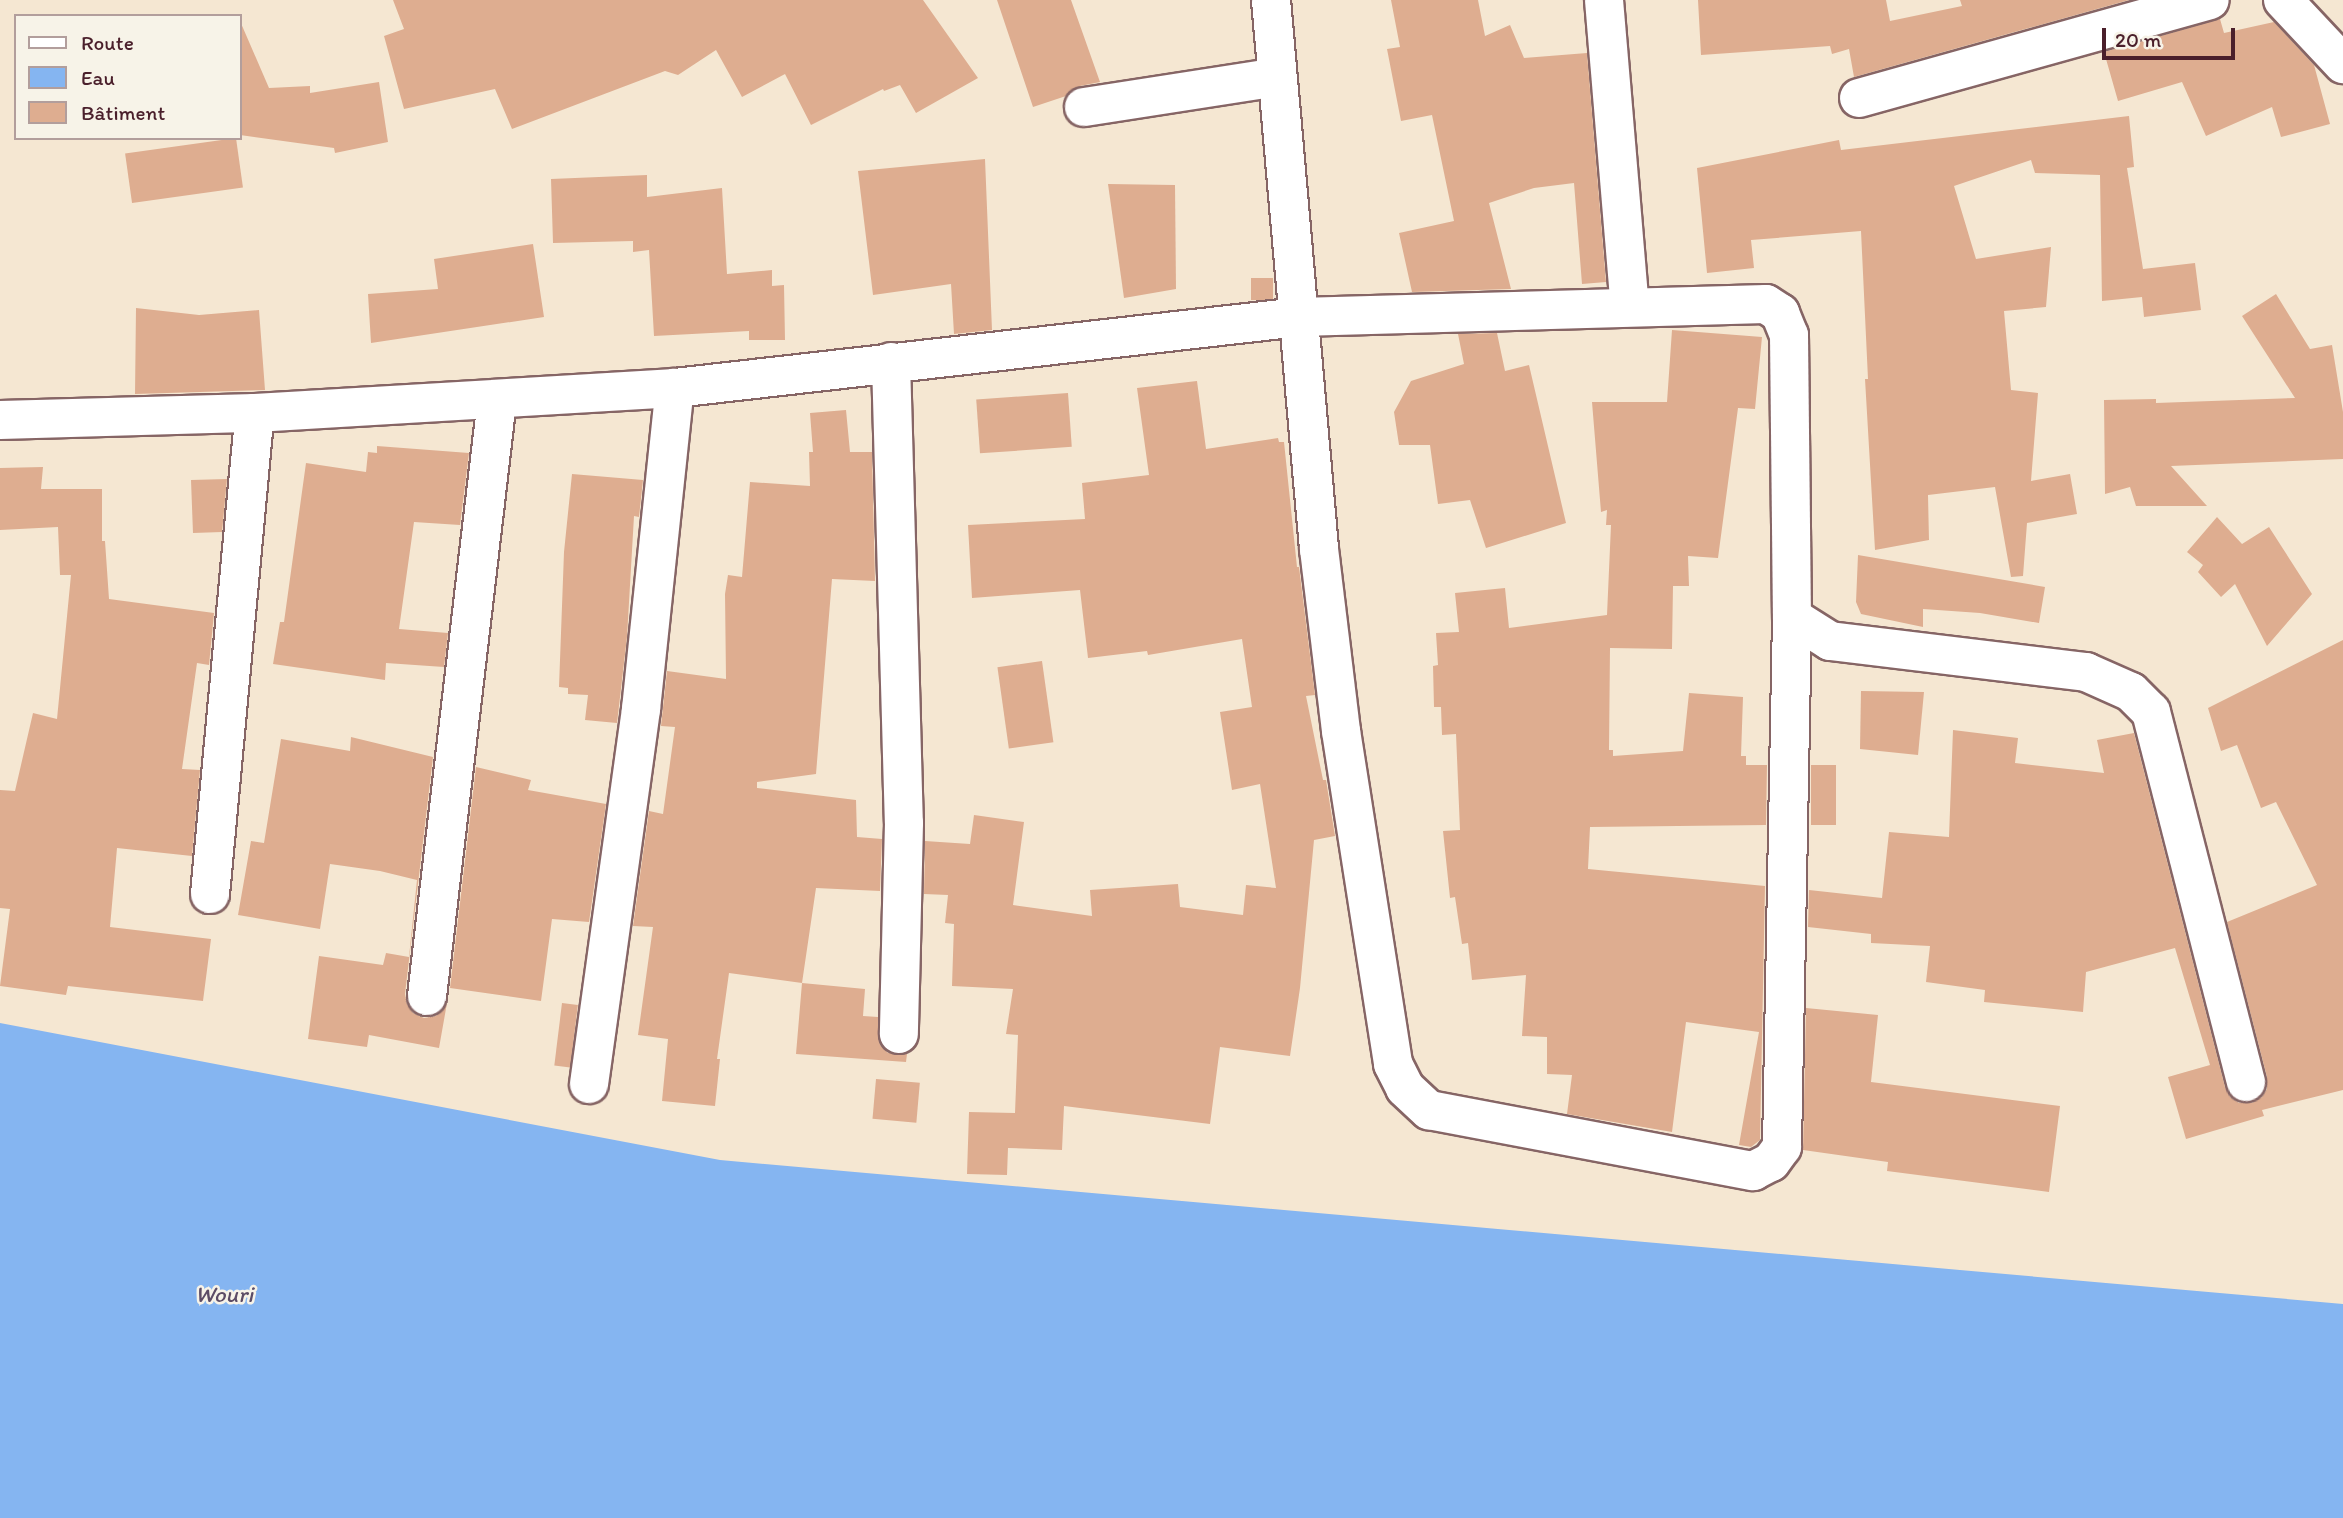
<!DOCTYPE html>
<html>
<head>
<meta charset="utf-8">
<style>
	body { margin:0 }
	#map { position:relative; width:2343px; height:1518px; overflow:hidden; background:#f5e7d2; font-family:Itim,sans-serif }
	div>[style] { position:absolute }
	.water>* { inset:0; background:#85b5f1 }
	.building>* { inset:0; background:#dead90; transform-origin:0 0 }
	.roads { filter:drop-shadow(2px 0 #866565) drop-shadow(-2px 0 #866565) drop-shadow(0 2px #866565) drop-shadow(0 -2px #866565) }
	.minor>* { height:38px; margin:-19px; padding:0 19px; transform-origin:19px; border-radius:19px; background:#fff }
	span { translate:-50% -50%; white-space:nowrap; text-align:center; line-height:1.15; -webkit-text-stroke:5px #f7f3e8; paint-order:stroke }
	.water-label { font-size:23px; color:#5c4c66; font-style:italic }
	.legend { position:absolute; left:14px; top:14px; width:228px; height:126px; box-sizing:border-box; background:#f7f3e8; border:2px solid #b29e9c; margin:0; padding:9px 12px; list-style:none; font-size:21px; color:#4a1f2b }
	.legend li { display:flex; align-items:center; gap:14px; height:35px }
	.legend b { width:35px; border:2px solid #b29e9c }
	.scale { position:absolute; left:2102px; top:28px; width:133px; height:32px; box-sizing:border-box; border:4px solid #4a1f2b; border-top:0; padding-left:9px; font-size:21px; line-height:24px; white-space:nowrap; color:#4a1f2b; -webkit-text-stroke:5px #f7f3e8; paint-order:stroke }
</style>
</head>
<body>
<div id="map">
	<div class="water">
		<i style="clip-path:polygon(0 1023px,720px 1160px,2343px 1304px,2343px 1518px,0 1518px)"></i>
	</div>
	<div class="building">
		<i style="clip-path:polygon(393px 0,923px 0,978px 78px,916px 113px,900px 85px,884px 91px,883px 89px,811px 125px,785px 74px,742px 97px,716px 50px,678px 75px,665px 71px,512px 129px,495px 89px,404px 109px,384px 36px,404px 29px)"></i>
		<i style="clip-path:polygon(997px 0,1071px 0,1100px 82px,1080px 86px,1066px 96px,1033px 107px)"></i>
		<i style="clip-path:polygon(1391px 0,1478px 0,1485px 36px,1510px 25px,1524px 58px,1587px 53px,1606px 282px,1582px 284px,1574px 183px,1534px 188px,1489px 203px,1511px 289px,1412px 292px,1399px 233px,1454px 221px,1432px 115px,1401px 121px,1387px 49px,1400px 47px)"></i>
		<i style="clip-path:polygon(1698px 0,1886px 0,1890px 21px,1962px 6px,1960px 0,2129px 0,1854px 77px,1849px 49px,1832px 54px,1830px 46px,1701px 55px)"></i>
		<i style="clip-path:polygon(2220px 19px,2224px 33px,2274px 22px,2314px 65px,2330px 124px,2281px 137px,2272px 107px,2206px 136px,2182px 82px,2118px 101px,2104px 52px)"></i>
		<i style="clip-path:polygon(240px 21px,269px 88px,310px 86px,310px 93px,379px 82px,388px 142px,335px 153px,334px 148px,240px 135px)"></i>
		<i style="clip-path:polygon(2129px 116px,2134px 167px,2127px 168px,2143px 269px,2195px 263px,2201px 310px,2144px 317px,2142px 297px,2102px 301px,2100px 175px,2035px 173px,2031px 160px,1954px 186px,1976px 259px,2051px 247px,2046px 307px,2004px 311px,2011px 390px,2038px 393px,2031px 481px,2070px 474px,2077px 514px,2027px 523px,2023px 576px,2011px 577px,1995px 487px,1928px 495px,1929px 540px,1875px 550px,1865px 379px,1868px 379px,1861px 231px,1751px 240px,1754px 268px,1707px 273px,1697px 168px,1839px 140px,1841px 150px)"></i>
		<i style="left:236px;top:138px;width:50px;height:112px;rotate:82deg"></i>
		<i style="clip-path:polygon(985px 159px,992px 330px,954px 334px,951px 284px,873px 295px,858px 171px)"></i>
		<i style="clip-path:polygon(647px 175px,647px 197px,722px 188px,727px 274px,772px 270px,772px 286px,784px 285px,785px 340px,749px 340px,749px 331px,654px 336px,649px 250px,633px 252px,633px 241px,553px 243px,551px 179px)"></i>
		<i style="clip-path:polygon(1108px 184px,1175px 185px,1176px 289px,1124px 298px)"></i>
		<i style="clip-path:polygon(533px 244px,544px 317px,371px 343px,368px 294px,438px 289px,434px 259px)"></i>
		<i style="left:1251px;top:278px;width:22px;height:22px"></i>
		<i style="clip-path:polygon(2276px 294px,2310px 349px,2332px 345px,2343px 412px,2343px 459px,2171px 466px,2207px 506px,2136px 506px,2130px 487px,2105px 494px,2104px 400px,2156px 399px,2156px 403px,2295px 398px,2242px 316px)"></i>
		<i style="clip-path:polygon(136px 308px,199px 315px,259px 310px,265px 390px,135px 394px)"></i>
		<i style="clip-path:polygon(1672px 330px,1762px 337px,1755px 409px,1738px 408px,1718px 558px,1688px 556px,1689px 586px,1673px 586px,1672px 649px,1610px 648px,1609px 750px,1613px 750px,1613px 756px,1683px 751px,1689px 693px,1743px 697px,1741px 756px,1746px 756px,1746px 765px,1767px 765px,1766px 825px,1590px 827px,1588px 869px,1765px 886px,1760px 1140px,1751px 1147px,1739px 1145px,1759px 1032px,1686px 1022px,1672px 1132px,1567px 1114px,1572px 1075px,1547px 1074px,1547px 1037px,1522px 1036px,1526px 975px,1472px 980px,1468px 943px,1462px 944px,1455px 897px,1450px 898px,1443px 831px,1460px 830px,1456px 734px,1442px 735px,1441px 707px,1434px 707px,1433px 666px,1438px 665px,1436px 633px,1459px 632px,1455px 593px,1505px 588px,1509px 628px,1607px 615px,1611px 525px,1606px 525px,1607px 510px,1601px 512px,1592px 402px,1667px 402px)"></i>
		<i style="clip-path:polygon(1497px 333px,1505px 371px,1529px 365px,1566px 523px,1486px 548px,1470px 500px,1438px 504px,1430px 445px,1399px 445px,1394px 412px,1411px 381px,1464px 364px,1458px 334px)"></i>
		<i style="clip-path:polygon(1197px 381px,1206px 449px,1278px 438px,1279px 442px,1284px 442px,1297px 567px,1299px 567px,1315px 695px,1306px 696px,1323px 780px,1326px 780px,1335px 836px,1314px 840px,1300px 988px,1290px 1056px,1220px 1047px,1210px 1124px,1064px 1106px,1062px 1150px,1008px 1148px,1007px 1175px,967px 1174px,969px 1112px,1015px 1113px,1018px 1035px,1006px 1034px,1013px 989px,952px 986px,954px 924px,945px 923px,948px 895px,924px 894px,925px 841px,970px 844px,974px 815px,1024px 822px,1013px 905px,1092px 916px,1090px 890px,1178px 884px,1180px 907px,1243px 915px,1246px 885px,1276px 888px,1260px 784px,1232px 790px,1220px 712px,1252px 707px,1242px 639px,1148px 655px,1147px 651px,1088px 658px,1080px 590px,972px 598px,968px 525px,1085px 519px,1082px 483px,1149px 475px,1137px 388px)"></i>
		<i style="left:1068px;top:393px;width:54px;height:92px;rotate:86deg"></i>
		<i style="clip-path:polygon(846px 410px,850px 452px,872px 452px,875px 581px,832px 579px,816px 774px,757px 782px,757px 788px,856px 800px,857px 837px,882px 839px,880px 891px,816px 888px,802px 983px,729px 973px,717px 1059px,720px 1059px,715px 1106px,662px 1101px,668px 1039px,638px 1035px,653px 927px,633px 926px,649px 811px,663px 814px,675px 727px,661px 726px,667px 671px,726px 679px,725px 594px,728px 575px,742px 577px,750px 482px,810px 486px,809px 452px,813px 452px,810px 413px)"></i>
		<i style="clip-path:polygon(377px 446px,469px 453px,460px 525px,414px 522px,399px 629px,448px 633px,444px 667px,386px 663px,385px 680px,273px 664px,280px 622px,284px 622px,306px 463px,366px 472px,368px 452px,377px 453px)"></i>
		<i style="clip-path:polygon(43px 467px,41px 489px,102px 489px,102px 541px,105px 541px,109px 599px,214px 613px,209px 665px,197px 663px,182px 769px,200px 770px,192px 856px,117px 848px,110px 927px,211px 939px,203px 1001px,68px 986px,66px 995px,0 986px,10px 909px,0 908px,0 790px,15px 791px,33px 713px,57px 719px,71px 575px,60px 575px,58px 527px,0 530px,0 468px)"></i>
		<i style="clip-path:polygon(572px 474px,643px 480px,639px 517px,634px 516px,627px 637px,617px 723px,585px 720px,588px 695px,568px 694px,568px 688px,559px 687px,564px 552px)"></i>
		<i style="clip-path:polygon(227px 479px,222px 532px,193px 533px,191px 480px)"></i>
		<i style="clip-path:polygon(2217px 517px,2242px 544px,2269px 527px,2312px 594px,2267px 646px,2235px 584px,2221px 597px,2198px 572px,2203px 565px,2187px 552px)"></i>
		<i style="clip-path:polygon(1858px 555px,2045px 587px,2039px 623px,1980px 613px,1923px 609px,1923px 627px,1861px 614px,1856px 602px)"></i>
		<i style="clip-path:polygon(2343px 640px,2343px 1090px,2262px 1110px,2264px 1116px,2186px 1139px,2168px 1077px,2210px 1065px,2175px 948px,2086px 972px,2083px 1012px,1984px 1002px,1985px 990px,1926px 982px,1930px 946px,1871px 943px,1871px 934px,1808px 927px,1809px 890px,1882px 898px,1889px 832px,1949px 837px,1953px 730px,2018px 738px,2015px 763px,2104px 773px,2097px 740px,2134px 733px,2225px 1087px,2230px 1097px,2239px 1103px,2252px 1103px,2262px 1097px,2267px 1089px,2267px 1077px,2227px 922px,2317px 885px,2276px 802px,2261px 808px,2237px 745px,2221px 751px,2208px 708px)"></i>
		<i style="left:1042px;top:661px;width:82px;height:45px;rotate:82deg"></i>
		<i style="clip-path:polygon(1861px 691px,1924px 692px,1918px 755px,1860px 749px)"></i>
		<i style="clip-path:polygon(351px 737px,433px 757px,405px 994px,407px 1004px,413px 1013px,424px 1018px,436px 1016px,447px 1003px,439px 1048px,369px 1035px,367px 1047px,308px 1039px,319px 956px,383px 965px,386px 953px,409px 957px,417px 880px,380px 871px,330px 864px,320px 929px,238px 915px,251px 841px,264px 843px,281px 739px,350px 751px)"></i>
		<i style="left:1811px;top:765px;width:25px;height:60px"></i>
		<i style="clip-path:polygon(476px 767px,531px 780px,528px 790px,606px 804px,589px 922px,552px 919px,541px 1001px,450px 988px)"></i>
		<i style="clip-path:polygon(802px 983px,865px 989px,863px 1016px,878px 1017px,880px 1045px,888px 1053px,907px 1054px,906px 1062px,796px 1054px)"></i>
		<i style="left:562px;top:1003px;width:16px;height:63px;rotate:7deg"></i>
		<i style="clip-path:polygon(1806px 1008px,1878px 1015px,1871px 1082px,2060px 1106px,2049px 1192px,1887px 1171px,1888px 1162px,1803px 1150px)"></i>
		<i style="left:876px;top:1079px;width:44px;height:40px;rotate:5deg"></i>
	</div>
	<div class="roads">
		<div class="minor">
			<i style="left:1271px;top:0;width:551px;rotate:85deg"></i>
			<i style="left:1319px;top:549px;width:183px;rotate:83.1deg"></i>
			<i style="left:1341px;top:731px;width:337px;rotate:81.1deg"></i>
			<i style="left:1393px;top:1064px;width:27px;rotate:63deg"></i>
			<i style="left:1405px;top:1088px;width:33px;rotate:43deg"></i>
			<i style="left:1429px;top:1110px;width:330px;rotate:10.7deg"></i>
			<i style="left:1753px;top:1171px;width:20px;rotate:-27deg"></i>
			<i style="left:1771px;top:1162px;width:19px;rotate:-54deg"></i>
			<i style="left:1782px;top:1147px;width:530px;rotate:-88.92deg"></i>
			<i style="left:1604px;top:0;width:308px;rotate:85.2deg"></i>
			<i style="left:2283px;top:0;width:88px;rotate:46.8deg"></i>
			<i style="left:1859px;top:98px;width:364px;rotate:-15.6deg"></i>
			<i style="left:1084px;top:107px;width:195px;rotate:-8.8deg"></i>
			<i style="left:891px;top:362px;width:461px;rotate:88.4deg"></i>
			<i style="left:904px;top:823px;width:211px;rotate:91.4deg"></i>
			<i style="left:0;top:420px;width:255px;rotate:-1.6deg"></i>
			<i style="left:255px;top:413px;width:421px;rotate:-3.4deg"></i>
			<i style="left:675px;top:388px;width:628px;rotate:-6.49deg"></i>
			<i style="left:1299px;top:317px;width:467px;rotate:-1.6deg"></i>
			<i style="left:1766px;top:304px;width:17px;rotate:33deg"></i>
			<i style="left:1780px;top:313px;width:24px;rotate:68deg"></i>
			<i style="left:1789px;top:335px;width:282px;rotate:89.4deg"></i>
			<i style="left:1792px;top:617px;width:45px;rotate:32.3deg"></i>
			<i style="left:1830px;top:641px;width:258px;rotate:6.9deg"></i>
			<i style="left:2086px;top:672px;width:49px;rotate:24deg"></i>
			<i style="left:2131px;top:692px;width:28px;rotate:45deg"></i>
			<i style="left:2151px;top:712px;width:382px;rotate:75.6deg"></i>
			<i style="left:210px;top:894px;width:483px;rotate:-84.7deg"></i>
			<i style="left:427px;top:996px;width:600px;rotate:-83.3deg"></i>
			<i style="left:589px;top:1084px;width:379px;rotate:-82.1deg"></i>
			<i style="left:641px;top:709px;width:323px;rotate:-84deg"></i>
		</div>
	</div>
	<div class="water-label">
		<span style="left:224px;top:1294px">Wouri</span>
	</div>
	<ul class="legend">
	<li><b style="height:9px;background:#fff"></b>Route</li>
	<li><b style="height:19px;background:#85b5f1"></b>Eau</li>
	<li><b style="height:19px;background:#dead90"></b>Bâtiment</li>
	</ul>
	<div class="scale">20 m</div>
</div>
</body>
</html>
